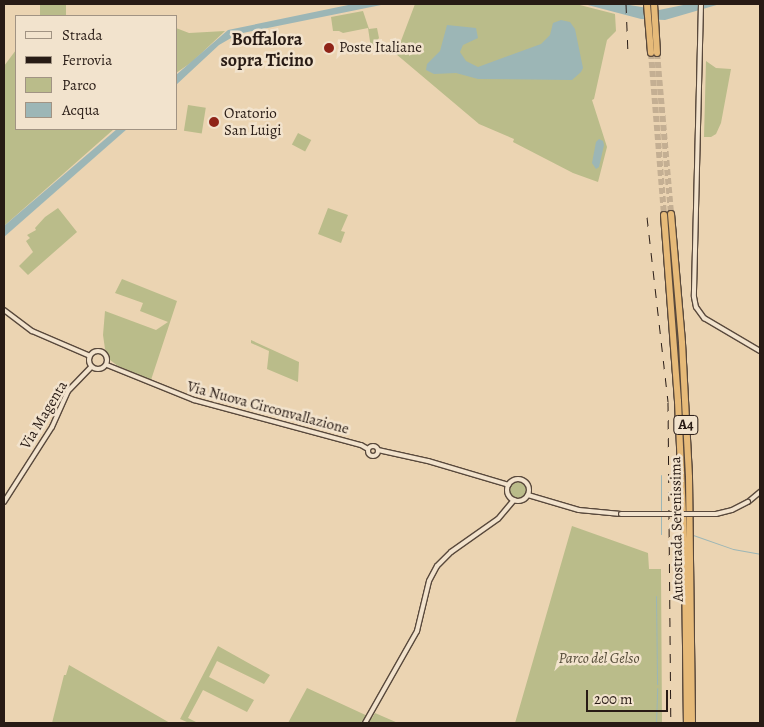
<!DOCTYPE html>
<html>
<head>
<meta charset="utf-8">
<style>
	body { margin:0 }
	#map { position:relative; width:764px; height:727px; overflow:hidden; background:#ebd4b2; font-family:Alegreya,serif }
	div>[style] { position:absolute }
	.green>* { inset:0; background:#babc8a; transform-origin:0 0 }
	.round { border-radius:50% }
	.water>* { inset:0; background:#9cb6b6 }
	.stream>* { height:1px; margin:-0.5px; padding:0 0.5px; transform-origin:0.5px; border-radius:0.5px; background:#9cb6b6 }
	.motorway-tunnel>* { height:6px; margin-top:-3px; transform-origin:0; background:repeating-linear-gradient(90deg,#c4af93 0 6px,transparent 0 9px) }
	.roads { filter:drop-shadow(1px 0 #59493c) drop-shadow(-1px 0 #59493c) drop-shadow(0 1px #59493c) drop-shadow(0 -1px #59493c) }
	.tertiary>* { height:4px; margin:-2px; padding:0 2px; transform-origin:2px; border-radius:2px; background:#f2e3cd }
	.tertiary>.ring { margin:-2px; padding:0; box-sizing:content-box; background:none; border:4px solid #f2e3cd; border-radius:50% }
	.motorway>* { height:6px; margin:-3px; padding:0 3px; transform-origin:3px; border-radius:3px; background:#e6ba79 }
	.rail>* { height:1px; margin-top:-0.5px; transform-origin:0; background:repeating-linear-gradient(90deg,#281b15 0 9px,transparent 0 18px) }
	.bridges { filter:drop-shadow(1px 0 #59493c) drop-shadow(-1px 0 #59493c) drop-shadow(0 1px #59493c) drop-shadow(0 -1px #59493c) }
	.tertiary-bridge>* { height:4px; margin:-2px; padding:0 2px; transform-origin:2px; border-radius:2px; background:#f2e3cd }
	.dots>* { width:14px; height:14px; translate:-50% -50%; box-sizing:border-box; border:2px solid #f2e3cd; border-radius:50% }
	span { translate:-50% -50%; white-space:nowrap; text-align:center; line-height:1.15; -webkit-text-stroke:5px #f2e3cd; paint-order:stroke }
	.shield-label span { padding:1px 4px; background:#f2e3cd; border:1px solid; border-radius:4px; -webkit-text-stroke-width:0 }
	.shield-label { font-size:14px; color:#281b15; font-weight:700 }
	.poi-label { font-size:15px; color:#281b15 }
	.left { translate:0 -50%; text-align:left }
	.street-label { font-size:15px; color:#281b15 }
	.park-label { font-size:15px; color:#544b38; font-style:italic }
	.quarter-label { font-size:18px; color:#281b15; font-weight:700 }
	.frame { position:absolute; inset:0; border:5px solid #281b15; pointer-events:none }
	.legend { position:absolute; left:15px; top:15px; width:162px; height:115px; box-sizing:border-box; background:#f2e3cd; border:1px solid #a19383; margin:0; padding:6px 9px; list-style:none; font-size:15px; color:#281b15 }
	.legend li { display:flex; align-items:center; gap:10px; height:25px }
	.legend b { width:25px; border:1px solid #a19383 }
	.scale { position:absolute; left:586px; top:690px; width:82px; height:22px; box-sizing:border-box; border:2px solid #281b15; border-top:0; padding-left:6px; font-size:15px; line-height:18px; white-space:nowrap; color:#281b15; -webkit-text-stroke:4px #f2e3cd; paint-order:stroke }
</style>
</head>
<body>
<div id="map">
	<div class="green">
		<i style="left:40px;top:4px;width:26px;height:12px"></i>
		<i style="clip-path:polygon(415px 4px,576px 4px,615px 14px,616px 31px,607px 40px,594px 99px,592px 100px,607px 147px,598px 182px,573px 173px,513px 142px,514px 139px,479px 124px,396px 54px)"></i>
		<i style="clip-path:polygon(363px 11px,369px 29px,377px 28px,379px 38px,371px 48px,368px 28px,343px 33px,339px 31px,333px 31px,331px 17px)"></i>
		<i style="clip-path:polygon(176px 28px,189px 33px,225px 31px,192px 62px,176px 73px)"></i>
		<i style="clip-path:polygon(16px 50px,16px 129px,114px 129px,4px 226px,4px 66px)"></i>
		<i style="clip-path:polygon(706px 61px,716px 68px,731px 69px,721px 123px,716px 134px,711px 137px,704px 137px)"></i>
		<i style="left:188px;top:105px;width:18px;height:26px;rotate:9deg"></i>
		<i style="left:298px;top:133px;width:15px;height:13px;rotate:28deg"></i>
		<i style="clip-path:polygon(58px 208px,77px 232px,28px 275px,19px 266px,33px 252px,26px 241px,30px 238px,27px 235px,36px 230px,35px 228px,45px 217px)"></i>
		<i style="clip-path:polygon(328px 208px,348px 215px,341px 231px,345px 232px,341px 243px,318px 234px)"></i>
		<i style="clip-path:polygon(122px 279px,177px 301px,151px 380px,118px 366px,110px 360px,105px 349px,103px 335px,105px 311px,156px 330px,168px 322px,140px 311px,143px 303px,115px 293px)"></i>
		<i style="clip-path:polygon(251px 340px,299px 362px,298px 382px,267px 369px,269px 351px,251px 343px)"></i>
		<i class="round" style="left:510px;top:482px;width:16px;height:16px"></i>
		<i style="clip-path:polygon(572px 526px,648px 553px,649px 569px,661px 569px,662px 723px,515px 723px)"></i>
		<i style="clip-path:polygon(218px 646px,270px 675px,264px 684px,217px 661px,209px 677px,254px 700px,247px 712px,203px 690px,188px 718px,198px 723px,189px 723px,180px 719px)"></i>
		<i style="clip-path:polygon(69px 665px,170px 723px,52px 723px,64px 675px,66px 675px)"></i>
		<i style="clip-path:polygon(307px 688px,372px 718px,375px 713px,398px 723px,288px 723px)"></i>
	</div>
	<div class="water">
		<i style="clip-path:polygon(353px 4px,386px 4px,238px 34px,219px 45px,176px 85px,176px 75px,228px 30px)"></i>
		<i style="clip-path:polygon(584px 4px,624px 4px,659px 10px,688px 4px,720px 4px,665px 20px,641px 19px)"></i>
		<i style="clip-path:polygon(561px 20px,570px 22px,575px 29px,583px 68px,581px 72px,572px 80px,478px 79px,456px 73px,434px 74px,426px 70px,427px 64px,440px 51px,447px 25px,476px 28px,478px 38px,463px 45px,460px 52px,466px 61px,478px 67px,541px 44px,550px 35px,553px 23px)"></i>
		<i style="clip-path:polygon(117px 129px,127px 129px,4px 237px,4px 226px)"></i>
		<i style="clip-path:polygon(599px 139px,603px 141px,604px 145px,599px 167px,596px 169px,592px 163px,596px 142px)"></i>
	</div>
	<div class="stream">
		<i style="left:661px;top:475px;width:59px;rotate:90deg"></i>
		<i style="left:693px;top:535px;width:42px;rotate:19.3deg"></i>
		<i style="left:733px;top:549px;width:27px;rotate:10deg"></i>
		<i style="left:656px;top:596px;width:88px;rotate:89.3deg"></i>
		<i style="left:656px;top:723px;width:35px;rotate:-88deg"></i>
	</div>
	<div class="motorway-tunnel">
		<i style="left:651px;top:53px;width:163px;rotate:85.4deg"></i>
		<i style="left:657px;top:53px;width:162px;rotate:85deg"></i>
	</div>
	<div class="roads">
		<div class="tertiary">
			<i style="left:701px;top:4px;width:293px;rotate:91.4deg"></i>
			<i style="left:694px;top:297px;width:10px;rotate:79deg"></i>
			<i style="left:696px;top:307px;width:14px;rotate:54deg"></i>
			<i style="left:704px;top:318px;width:65px;rotate:30.5deg"></i>
			<i style="left:4px;top:310px;width:35px;rotate:37deg"></i>
			<i style="left:32px;top:331px;width:63px;rotate:23.3deg"></i>
			<i class="ring" style="left:89px;top:351px;width:14px;height:14px"></i>
			<i style="left:107px;top:365px;width:94px;rotate:21.9deg"></i>
			<i style="left:194px;top:400px;width:173px;rotate:15.1deg"></i>
			<i style="left:361px;top:445px;width:8px;rotate:30deg"></i>
			<i class="ring" style="left:368px;top:446px;width:6px;height:6px"></i>
			<i style="left:378px;top:450px;width:51px;rotate:12.4deg"></i>
			<i style="left:428px;top:461px;width:84px;rotate:16.5deg"></i>
			<i class="ring" style="left:507px;top:479px;width:18px;height:18px"></i>
			<i style="left:528px;top:495px;width:53px;rotate:16.4deg"></i>
			<i style="left:579px;top:510px;width:42px;rotate:5.4deg"></i>
			<i style="left:4px;top:502px;width:89px;rotate:-57.4deg"></i>
			<i style="left:52px;top:427px;width:39px;rotate:-66deg"></i>
			<i style="left:68px;top:391px;width:33px;rotate:-46deg"></i>
			<i style="left:748px;top:502px;width:16px;rotate:-40deg"></i>
			<i style="left:365px;top:723px;width:106px;rotate:-60.5deg"></i>
			<i style="left:417px;top:631px;width:51px;rotate:-76.5deg"></i>
			<i style="left:429px;top:581px;width:17px;rotate:-62deg"></i>
			<i style="left:437px;top:566px;width:20px;rotate:-45deg"></i>
			<i style="left:451px;top:552px;width:57px;rotate:-35.1deg"></i>
			<i style="left:498px;top:519px;width:25px;rotate:-50deg"></i>
		</div>
		<div class="motorway">
			<i style="left:647px;top:4px;width:49px;rotate:85.3deg"></i>
			<i style="left:654px;top:4px;width:49px;rotate:86.5deg"></i>
			<i style="left:671px;top:214px;width:129px;rotate:85.1deg"></i>
			<i style="left:682px;top:343px;width:134px;rotate:87deg"></i>
			<i style="left:689px;top:477px;width:246px;rotate:89.3deg"></i>
			<i style="left:664px;top:215px;width:187px;rotate:85.7deg"></i>
			<i style="left:678px;top:401px;width:163px;rotate:87.5deg"></i>
			<i style="left:685px;top:564px;width:159px;rotate:89.3deg"></i>
		</div>
	</div>
	<div class="rail">
		<i style="left:626px;top:4px;width:50px;rotate:87.7deg"></i>
		<i style="left:647px;top:217px;width:186px;rotate:83.5deg"></i>
		<i style="left:668px;top:402px;width:321px;rotate:89.5deg"></i>
	</div>
	<div class="bridges">
		<div class="tertiary-bridge">
			<i style="left:621px;top:514px;width:95px"></i>
			<i style="left:716px;top:514px;width:16px;rotate:-14deg"></i>
			<i style="left:732px;top:510px;width:18px;rotate:-27deg"></i>
		</div>
	</div>
	<div class="dots">
		<i style="left:329px;top:48px;background:#8f2418"></i>
		<i style="left:214px;top:122px;background:#8f2418"></i>
	</div>
	<div class="shield-label">
		<span style="left:686px;top:425px">A4</span>
	</div>
	<div class="poi-label">
		<span class="left" style="left:339px;top:48px">Poste Italiane</span>
		<span class="left" style="left:224px;top:122px">Oratorio<br>San Luigi</span>
	</div>
	<div class="street-label">
		<span style="left:268px;top:408px;rotate:15deg">Via Nuova Circonvallazione</span>
		<span style="left:44px;top:415px;rotate:-59deg">Via Magenta</span>
		<span style="left:677px;top:529px;rotate:-91deg">Autostrada Serenissima</span>
	</div>
	<div class="park-label">
		<span style="left:599px;top:659px">Parco del Gelso</span>
	</div>
	<div class="quarter-label">
		<span style="left:267px;top:50px">Boffalora<br>sopra Ticino</span>
	</div>
	<div class="frame"></div>
	<ul class="legend">
	<li><b style="height:6px;background:#f2e3cd"></b>Strada</li>
	<li><b style="height:6px;background:#281b15"></b>Ferrovia</li>
	<li><b style="height:14px;background:#babc8a"></b>Parco</li>
	<li><b style="height:14px;background:#9cb6b6"></b>Acqua</li>
	</ul>
	<div class="scale">200 m</div>
</div>
</body>
</html>
